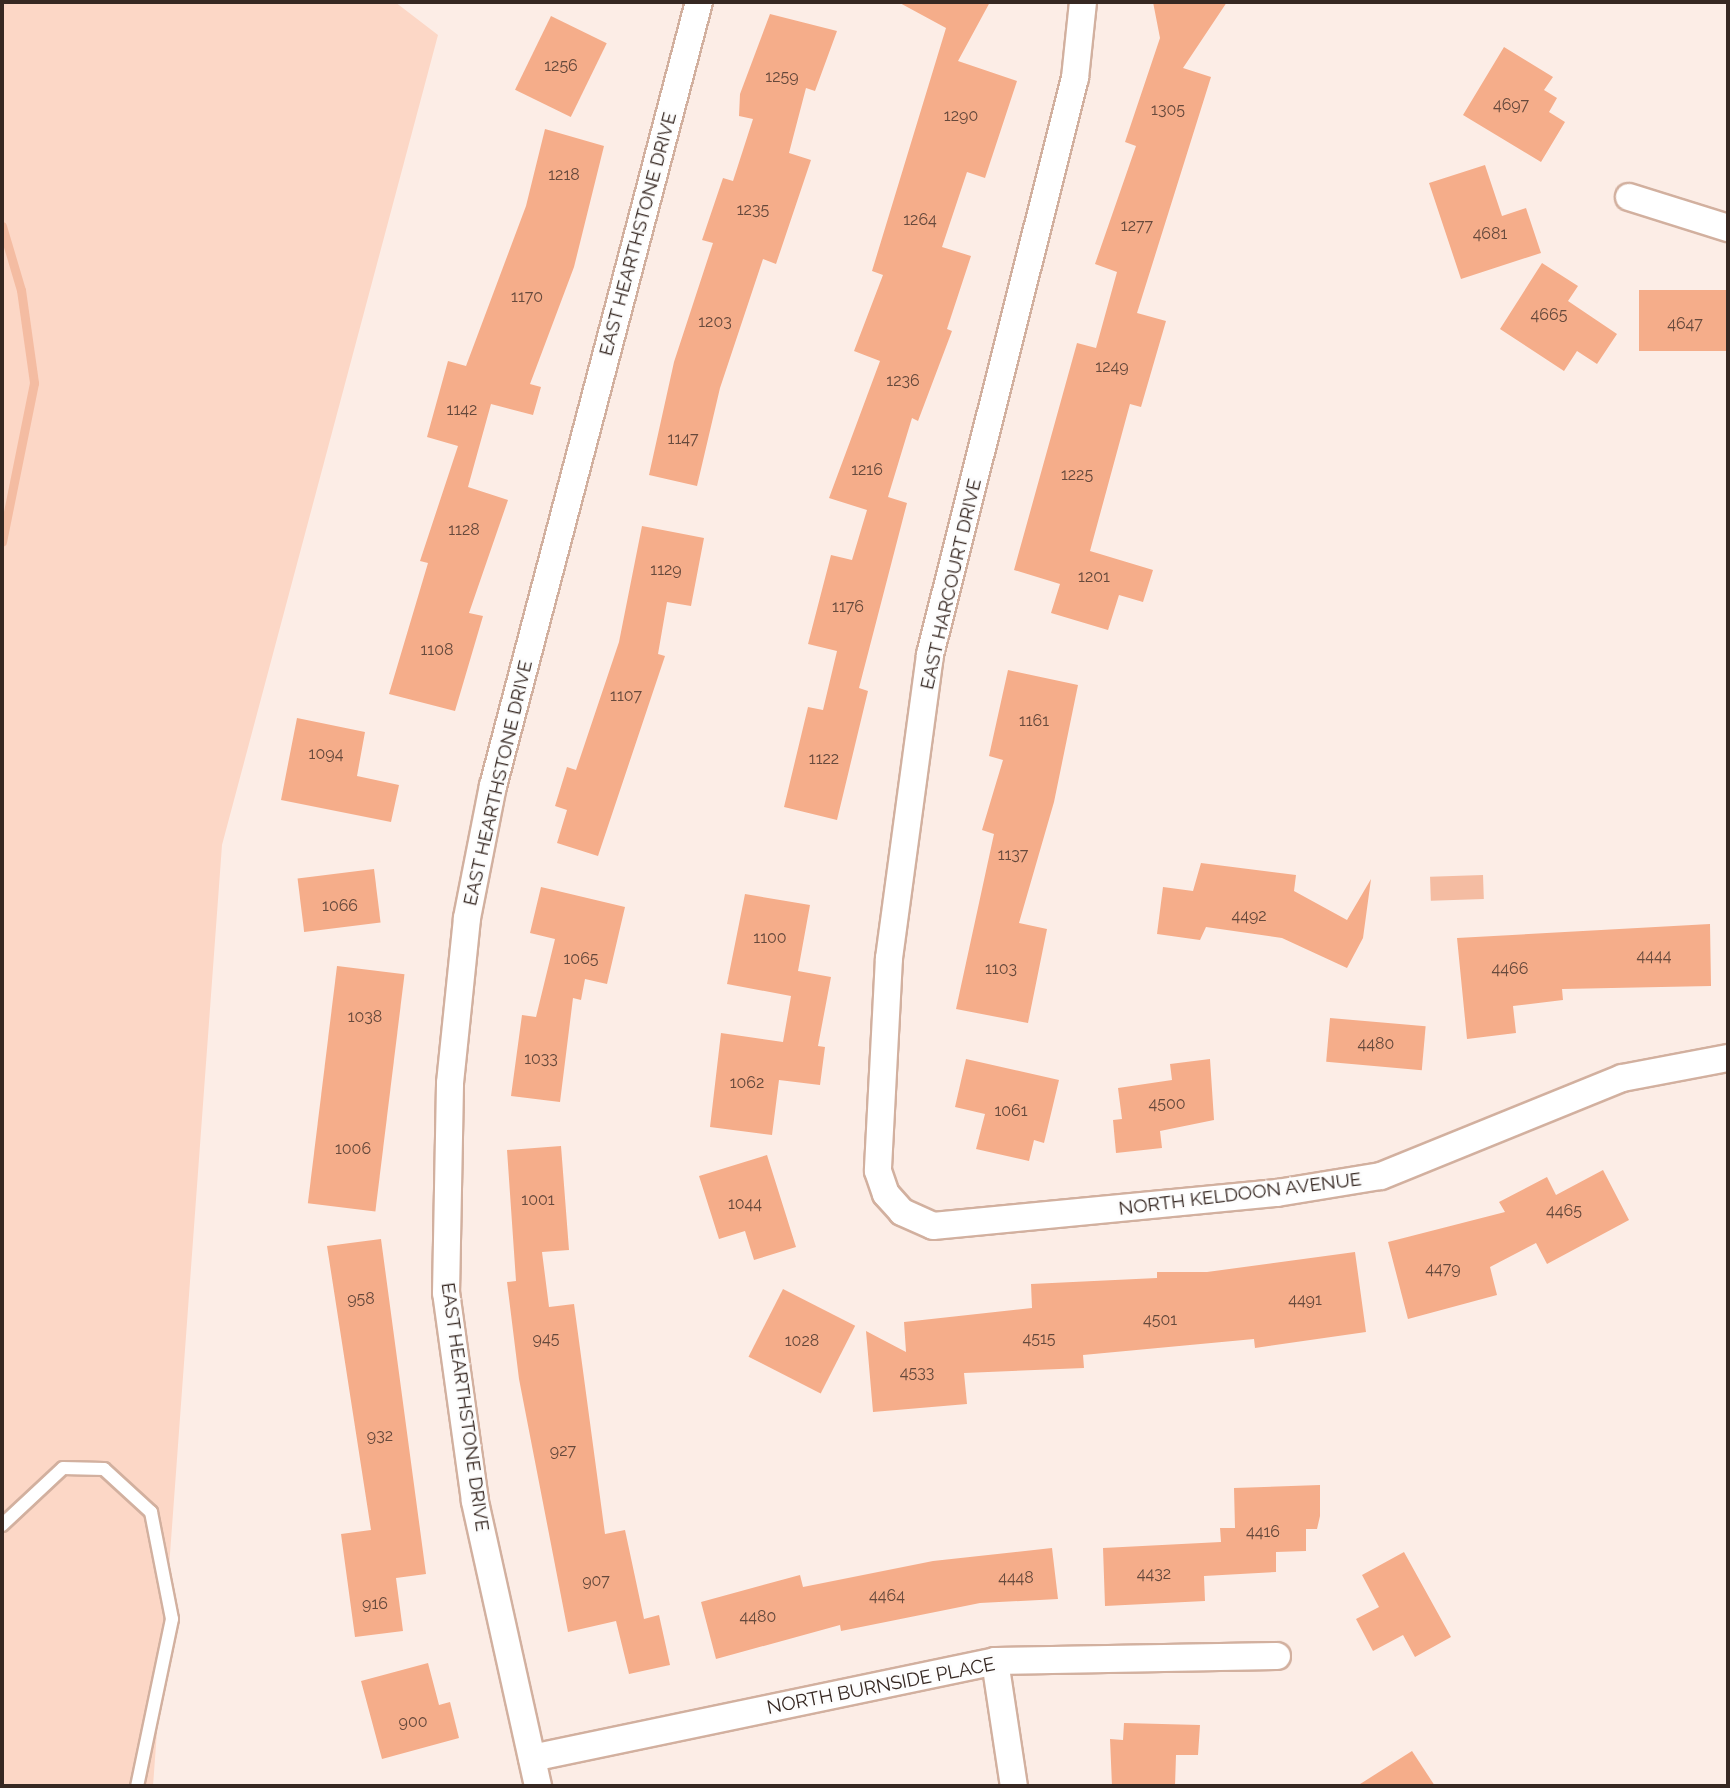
<!DOCTYPE html>
<html>
<head>
<meta charset="utf-8">
<style>
	body { margin:0 }
	#map { position:relative; width:1730px; height:1788px; overflow:hidden; background:#fcede6; font-family:Raleway,sans-serif }
	div>[style] { position:absolute }
	.green>* { inset:0; background:#fcd7c6 }
	.water>* { inset:0; background:#f4bca2; transform-origin:0 0 }
	.stream>* { height:9px; margin:-4.5px; padding:0 4.5px; transform-origin:4.5px; border-radius:4.5px; background:#f4bca2 }
	.building>* { inset:0; background:#f5ad8a; transform-origin:0 0 }
	.roads { filter:drop-shadow(2px 0 #d2b09f) drop-shadow(-2px 0 #d2b09f) drop-shadow(0 2px #d2b09f) drop-shadow(0 -2px #d2b09f) }
	.lane>* { height:12px; margin:-6px; padding:0 6px; transform-origin:6px; border-radius:6px; background:#fff }
	.street>* { height:26px; margin:-13px; padding:0 13px; transform-origin:13px; border-radius:13px; background:#fff }
	span { translate:-50% -50%; white-space:nowrap; text-align:center; line-height:1.15; -webkit-text-stroke:5px #fdfdfd; paint-order:stroke }
	.number-label { font-size:16px; color:#66493c }
	.number-label span { -webkit-text-stroke-width:0 }
	.street-label { font-size:19px; color:#362822 }
	.frame { position:absolute; inset:0; border:4px solid #362822; pointer-events:none }
</style>
</head>
<body>
<div id="map">
	<div class="green">
		<i style="clip-path:polygon(2px 2px,395px 2px,438px 35px,222px 845px,153px 1786px,2px 1786px)"></i>
	</div>
	<div class="water">
		<i style="left:1483px;top:875px;width:24px;height:53px;rotate:88deg"></i>
	</div>
	<div class="stream">
		<i style="left:2px;top:226px;width:67px;rotate:73.5deg"></i>
		<i style="left:21px;top:290px;width:94px;rotate:82deg"></i>
		<i style="left:34px;top:383px;width:162px;rotate:101.4deg"></i>
	</div>
	<div class="building">
		<i style="clip-path:polygon(898px 2px,990px 2px,958px 61px,1017px 81px,985px 178px,967px 172px,942px 247px,971px 256px,947px 329px,952px 331px,918px 421px,912px 418px,888px 497px,907px 503px,859px 688px,868px 691px,837px 820px,784px 807px,808px 707px,823px 710px,837px 651px,808px 644px,831px 555px,852px 560px,867px 510px,829px 498px,880px 361px,854px 351px,883px 275px,872px 271px,946px 28px)"></i>
		<i style="clip-path:polygon(1153px 2px,1227px 2px,1183px 68px,1211px 77px,1137px 313px,1166px 321px,1141px 407px,1130px 404px,1090px 551px,1153px 570px,1143px 602px,1119px 595px,1108px 630px,1051px 613px,1060px 584px,1014px 570px,1077px 343px,1096px 348px,1117px 272px,1095px 264px,1136px 146px,1125px 142px,1160px 38px)"></i>
		<i style="clip-path:polygon(770px 14px,837px 31px,815px 91px,806px 88px,789px 153px,811px 160px,776px 264px,763px 259px,720px 388px,697px 486px,649px 475px,674px 362px,713px 243px,702px 240px,723px 178px,733px 181px,753px 119px,739px 116px,740px 94px)"></i>
		<i style="left:551px;top:16px;width:62px;height:82px;rotate:26deg"></i>
		<i style="clip-path:polygon(1504px 47px,1553px 77px,1544px 90px,1557px 98px,1549px 112px,1565px 122px,1541px 162px,1463px 115px)"></i>
		<i style="clip-path:polygon(545px 129px,604px 146px,574px 267px,530px 384px,541px 387px,533px 415px,491px 404px,468px 487px,508px 500px,469px 613px,483px 616px,455px 711px,389px 694px,428px 563px,420px 561px,458px 446px,427px 437px,448px 361px,466px 366px,526px 206px)"></i>
		<i style="clip-path:polygon(1485px 165px,1502px 216px,1526px 208px,1541px 253px,1461px 279px,1429px 183px)"></i>
		<i style="clip-path:polygon(1542px 263px,1578px 286px,1568px 301px,1617px 334px,1597px 364px,1577px 351px,1564px 371px,1500px 329px)"></i>
		<i style="left:1728px;top:290px;width:61px;height:89px;rotate:90deg"></i>
		<i style="clip-path:polygon(642px 526px,704px 538px,691px 606px,667px 602px,658px 654px,665px 656px,598px 856px,557px 843px,567px 810px,555px 806px,567px 767px,576px 770px,619px 642px)"></i>
		<i style="clip-path:polygon(1008px 670px,1078px 685px,1054px 802px,1019px 923px,1047px 929px,1028px 1023px,956px 1009px,994px 834px,982px 830px,1003px 760px,989px 756px)"></i>
		<i style="clip-path:polygon(297px 718px,365px 732px,357px 776px,399px 785px,391px 822px,281px 800px)"></i>
		<i style="clip-path:polygon(1201px 863px,1296px 875px,1294px 891px,1347px 920px,1371px 879px,1363px 938px,1347px 968px,1282px 938px,1206px 927px,1200px 940px,1157px 934px,1163px 887px,1193px 891px)"></i>
		<i style="left:374px;top:869px;width:54px;height:77px;rotate:83deg"></i>
		<i style="clip-path:polygon(541px 887px,625px 907px,607px 984px,585px 979px,581px 1000px,573px 998px,560px 1102px,511px 1096px,522px 1015px,536px 1017px,555px 939px,530px 933px)"></i>
		<i style="clip-path:polygon(745px 894px,810px 905px,798px 971px,831px 977px,818px 1046px,825px 1047px,820px 1085px,779px 1080px,772px 1135px,710px 1127px,721px 1033px,783px 1042px,791px 996px,727px 984px)"></i>
		<i style="clip-path:polygon(1710px 924px,1711px 986px,1562px 989px,1563px 1000px,1513px 1006px,1516px 1033px,1467px 1039px,1457px 938px)"></i>
		<i style="left:337px;top:966px;width:68px;height:239px;rotate:7deg"></i>
		<i style="left:1330px;top:1018px;width:96px;height:44px;rotate:5deg"></i>
		<i style="clip-path:polygon(966px 1059px,1059px 1080px,1044px 1143px,1034px 1140px,1029px 1161px,976px 1149px,985px 1114px,955px 1107px)"></i>
		<i style="clip-path:polygon(1210px 1059px,1214px 1120px,1160px 1131px,1162px 1148px,1116px 1153px,1113px 1120px,1122px 1119px,1118px 1088px,1172px 1080px,1170px 1064px)"></i>
		<i style="clip-path:polygon(561px 1146px,569px 1250px,542px 1252px,549px 1307px,574px 1304px,605px 1534px,625px 1530px,644px 1619px,659px 1615px,670px 1665px,629px 1674px,616px 1621px,568px 1632px,519px 1379px,507px 1282px,516px 1281px,507px 1150px)"></i>
		<i style="clip-path:polygon(767px 1155px,796px 1247px,754px 1260px,745px 1231px,719px 1239px,699px 1176px)"></i>
		<i style="clip-path:polygon(1603px 1170px,1629px 1220px,1547px 1264px,1536px 1243px,1490px 1267px,1497px 1295px,1408px 1319px,1388px 1242px,1505px 1212px,1499px 1202px,1547px 1177px,1556px 1195px)"></i>
		<i style="clip-path:polygon(381px 1239px,426px 1574px,396px 1578px,403px 1631px,355px 1637px,341px 1534px,371px 1530px,327px 1246px)"></i>
		<i style="clip-path:polygon(1355px 1252px,1366px 1332px,1255px 1348px,1254px 1339px,1083px 1355px,1084px 1368px,964px 1373px,967px 1404px,873px 1412px,866px 1331px,906px 1352px,904px 1322px,1032px 1308px,1031px 1284px,1157px 1278px,1157px 1272px,1207px 1272px)"></i>
		<i style="left:783px;top:1289px;width:81px;height:76px;rotate:27deg"></i>
		<i style="clip-path:polygon(1320px 1485px,1320px 1516px,1317px 1529px,1306px 1529px,1306px 1551px,1276px 1552px,1276px 1572px,1204px 1576px,1205px 1601px,1105px 1606px,1103px 1548px,1221px 1542px,1220px 1528px,1235px 1528px,1234px 1488px)"></i>
		<i style="clip-path:polygon(1052px 1548px,1058px 1599px,980px 1603px,841px 1631px,840px 1625px,716px 1659px,701px 1602px,800px 1575px,803px 1587px,933px 1561px)"></i>
		<i style="clip-path:polygon(1404px 1552px,1451px 1637px,1415px 1657px,1403px 1635px,1373px 1651px,1356px 1619px,1379px 1607px,1362px 1575px)"></i>
		<i style="clip-path:polygon(428px 1663px,439px 1705px,450px 1702px,459px 1738px,382px 1759px,361px 1681px)"></i>
		<i style="clip-path:polygon(1124px 1723px,1200px 1725px,1198px 1755px,1176px 1755px,1175px 1786px,1112px 1786px,1110px 1739px,1123px 1740px)"></i>
		<i style="clip-path:polygon(1412px 1751px,1435px 1786px,1357px 1786px)"></i>
	</div>
	<div class="roads">
		<div class="lane">
			<i style="left:2px;top:1525px;width:83px;rotate:-43.1deg"></i>
			<i style="left:63px;top:1468px;width:41px;rotate:1.4deg"></i>
			<i style="left:104px;top:1469px;width:64px;rotate:42.5deg"></i>
			<i style="left:151px;top:1512px;width:109px;rotate:78.9deg"></i>
			<i style="left:172px;top:1619px;width:171px;rotate:101.8deg"></i>
		</div>
		<div class="street">
			<i style="left:1083px;top:2px;width:76px;rotate:96deg"></i>
			<i style="left:1075px;top:78px;width:595px;rotate:104.11deg"></i>
			<i style="left:930px;top:655px;width:306px;rotate:97.7deg"></i>
			<i style="left:889px;top:958px;width:213px;rotate:93deg"></i>
			<i style="left:878px;top:1171px;width:24px;rotate:71deg"></i>
			<i style="left:886px;top:1194px;width:24px;rotate:48deg"></i>
			<i style="left:902px;top:1212px;width:34px;rotate:24deg"></i>
			<i style="left:933px;top:1226px;width:346px;rotate:-5.5deg"></i>
			<i style="left:1277px;top:1193px;width:105px;rotate:-9.3deg"></i>
			<i style="left:1381px;top:1176px;width:260px;rotate:-22.1deg"></i>
			<i style="left:1622px;top:1078px;width:108px;rotate:-10.7deg"></i>
			<i style="left:1629px;top:197px;width:104px;rotate:17.4deg"></i>
			<i style="left:995px;top:1661px;width:126px;rotate:81.4deg"></i>
			<i style="left:532px;top:1758px;width:473px;rotate:-11.8deg"></i>
			<i style="left:995px;top:1661px;width:282px;rotate:-1deg"></i>
			<i style="left:538px;top:1786px;width:292px;rotate:-102.5deg"></i>
			<i style="left:475px;top:1501px;width:210px;rotate:-97.9deg"></i>
			<i style="left:446px;top:1293px;width:210px;rotate:-88.9deg"></i>
			<i style="left:450px;top:1083px;width:166px;rotate:-84.1deg"></i>
			<i style="left:467px;top:918px;width:135px;rotate:-78.9deg"></i>
			<i style="left:493px;top:786px;width:811px;rotate:-75.28deg"></i>
		</div>
	</div>
	<div class="number-label">
		<span style="left:561px;top:66px">1256</span>
		<span style="left:782px;top:77px">1259</span>
		<span style="left:1511px;top:105px">4697</span>
		<span style="left:1168px;top:110px">1305</span>
		<span style="left:961px;top:116px">1290</span>
		<span style="left:564px;top:175px">1218</span>
		<span style="left:753px;top:210px">1235</span>
		<span style="left:920px;top:220px">1264</span>
		<span style="left:1137px;top:226px">1277</span>
		<span style="left:1490px;top:234px">4681</span>
		<span style="left:527px;top:297px">1170</span>
		<span style="left:1549px;top:315px">4665</span>
		<span style="left:715px;top:322px">1203</span>
		<span style="left:1685px;top:324px">4647</span>
		<span style="left:1112px;top:367px">1249</span>
		<span style="left:903px;top:381px">1236</span>
		<span style="left:462px;top:410px">1142</span>
		<span style="left:683px;top:439px">1147</span>
		<span style="left:867px;top:470px">1216</span>
		<span style="left:1077px;top:475px">1225</span>
		<span style="left:464px;top:530px">1128</span>
		<span style="left:666px;top:570px">1129</span>
		<span style="left:1094px;top:577px">1201</span>
		<span style="left:848px;top:607px">1176</span>
		<span style="left:437px;top:650px">1108</span>
		<span style="left:626px;top:696px">1107</span>
		<span style="left:1034px;top:721px">1161</span>
		<span style="left:326px;top:754px">1094</span>
		<span style="left:824px;top:759px">1122</span>
		<span style="left:1013px;top:855px">1137</span>
		<span style="left:340px;top:906px">1066</span>
		<span style="left:1249px;top:916px">4492</span>
		<span style="left:770px;top:938px">1100</span>
		<span style="left:1654px;top:956px">4444</span>
		<span style="left:581px;top:959px">1065</span>
		<span style="left:1001px;top:969px">1103</span>
		<span style="left:1510px;top:969px">4466</span>
		<span style="left:365px;top:1017px">1038</span>
		<span style="left:1376px;top:1044px">4480</span>
		<span style="left:541px;top:1059px">1033</span>
		<span style="left:747px;top:1083px">1062</span>
		<span style="left:1167px;top:1104px">4500</span>
		<span style="left:1011px;top:1111px">1061</span>
		<span style="left:353px;top:1149px">1006</span>
		<span style="left:538px;top:1200px">1001</span>
		<span style="left:745px;top:1204px">1044</span>
		<span style="left:1564px;top:1211px">4465</span>
		<span style="left:1443px;top:1269px">4479</span>
		<span style="left:361px;top:1299px">958</span>
		<span style="left:1305px;top:1300px">4491</span>
		<span style="left:1160px;top:1320px">4501</span>
		<span style="left:546px;top:1339px">945</span>
		<span style="left:1039px;top:1339px">4515</span>
		<span style="left:802px;top:1341px">1028</span>
		<span style="left:917px;top:1373px">4533</span>
		<span style="left:380px;top:1436px">932</span>
		<span style="left:563px;top:1451px">927</span>
		<span style="left:1263px;top:1532px">4416</span>
		<span style="left:1154px;top:1574px">4432</span>
		<span style="left:1016px;top:1578px">4448</span>
		<span style="left:596px;top:1581px">907</span>
		<span style="left:887px;top:1596px">4464</span>
		<span style="left:375px;top:1604px">916</span>
		<span style="left:758px;top:1617px">4480</span>
		<span style="left:413px;top:1722px">900</span>
	</div>
	<div class="street-label">
		<span style="left:638px;top:234px;rotate:-75deg">EAST HEARTHSTONE DRIVE</span>
		<span style="left:951px;top:584px;rotate:-77deg">EAST HARCOURT DRIVE</span>
		<span style="left:498px;top:783px;rotate:-77deg">EAST HEARTHSTONE DRIVE</span>
		<span style="left:1240px;top:1194px;rotate:-7deg">NORTH KELDOON AVENUE</span>
		<span style="left:465px;top:1407px;rotate:82deg">EAST HEARTHSTONE DRIVE</span>
		<span style="left:881px;top:1686px;rotate:-11deg">NORTH BURNSIDE PLACE</span>
	</div>
	<div class="frame"></div>
</div>
</body>
</html>
